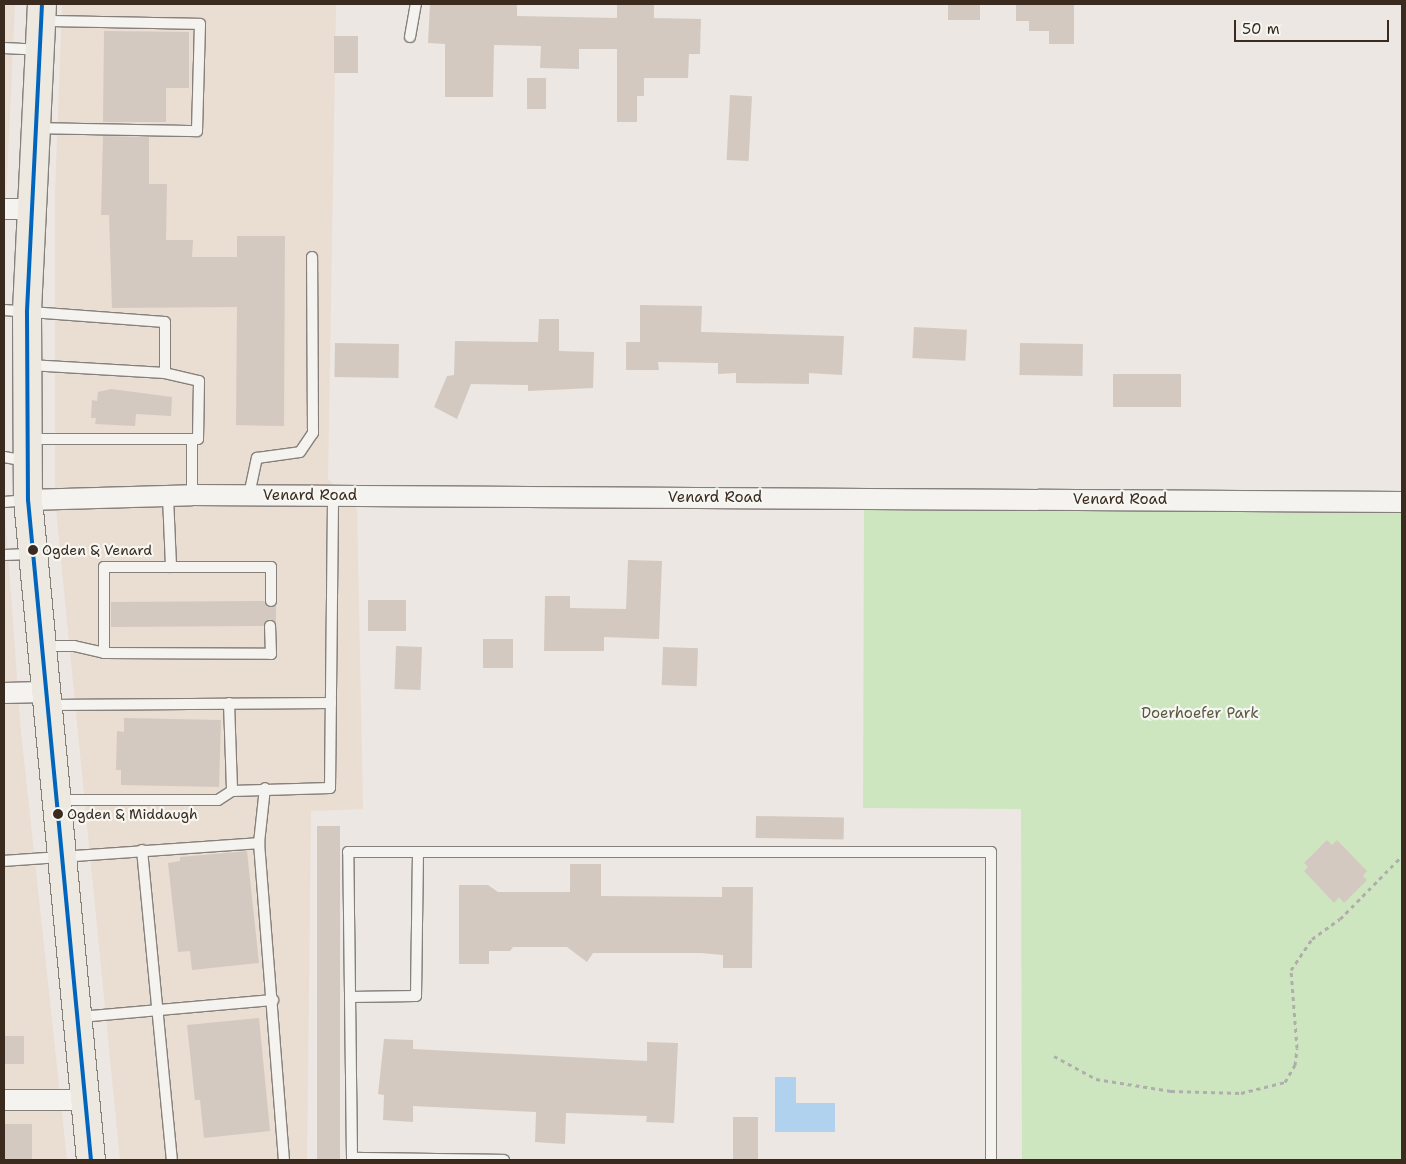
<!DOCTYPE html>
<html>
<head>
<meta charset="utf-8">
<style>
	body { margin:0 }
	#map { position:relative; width:1406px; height:1164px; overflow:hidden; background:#ece7e2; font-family:"Shantell Sans",sans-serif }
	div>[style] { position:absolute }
	.built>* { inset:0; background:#eaddd2 }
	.green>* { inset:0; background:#cee6c0 }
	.water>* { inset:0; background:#b0d2ef }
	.building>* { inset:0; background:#d4c9c0; transform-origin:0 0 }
	.path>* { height:3px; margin-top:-1.5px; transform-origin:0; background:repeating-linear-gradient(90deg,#b0aeac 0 4px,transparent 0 8px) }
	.roads { filter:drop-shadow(1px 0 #86807b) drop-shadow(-1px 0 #86807b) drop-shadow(0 1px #86807b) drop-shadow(0 -1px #86807b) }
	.service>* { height:10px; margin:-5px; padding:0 5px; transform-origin:5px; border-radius:5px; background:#f4f3f0 }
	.minor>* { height:20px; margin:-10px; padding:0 10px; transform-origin:10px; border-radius:10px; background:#f4f3f0 }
	.primary>* { height:28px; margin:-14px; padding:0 14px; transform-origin:14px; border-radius:14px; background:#ede9e1 }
	.bus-1>* { height:4px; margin:-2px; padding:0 2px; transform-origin:2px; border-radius:2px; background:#0065bd }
	.dots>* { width:14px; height:14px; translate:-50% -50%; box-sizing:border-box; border:2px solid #f6f6f2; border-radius:50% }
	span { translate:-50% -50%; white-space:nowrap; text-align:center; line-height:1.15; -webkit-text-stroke:4.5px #f6f6f2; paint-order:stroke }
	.bus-label { font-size:14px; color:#3b2a1e }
	.left { translate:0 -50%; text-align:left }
	.street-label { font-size:15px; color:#3b2a1e }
	.park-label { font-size:15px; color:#5a5940 }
	.frame { position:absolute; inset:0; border:5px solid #3b2a1e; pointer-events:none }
	.scale { position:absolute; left:1234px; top:20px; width:155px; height:22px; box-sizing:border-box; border:2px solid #3b2a1e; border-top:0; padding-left:6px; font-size:15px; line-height:18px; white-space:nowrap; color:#3b2a1e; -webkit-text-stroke:4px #f6f6f2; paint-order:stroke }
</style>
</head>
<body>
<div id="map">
	<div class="built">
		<i style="clip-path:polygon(4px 4px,15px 4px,4px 242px)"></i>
		<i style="clip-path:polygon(62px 4px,336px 4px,328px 479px,357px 509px,363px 809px,311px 811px,307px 1160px,120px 1160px,55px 499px,55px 193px)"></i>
		<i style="clip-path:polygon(4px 502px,21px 732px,67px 1160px,4px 1160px)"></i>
	</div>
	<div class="green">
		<i style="clip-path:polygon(864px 510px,1402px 513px,1402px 1160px,1022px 1160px,1021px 809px,863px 808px)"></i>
	</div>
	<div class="water">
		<i style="clip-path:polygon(775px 1077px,796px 1077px,796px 1103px,835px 1103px,835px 1132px,775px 1132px)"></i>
	</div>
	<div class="building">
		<i style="clip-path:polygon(430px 4px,517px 4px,517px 16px,617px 18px,617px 4px,654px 4px,654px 18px,701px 19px,700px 54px,689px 54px,688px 78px,644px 78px,644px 96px,637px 96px,637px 122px,617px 122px,617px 49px,579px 49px,579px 69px,540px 68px,541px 46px,494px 45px,493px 97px,445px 97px,445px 44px,428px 43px)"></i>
		<i style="left:948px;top:4px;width:32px;height:16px"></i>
		<i style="clip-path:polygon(1016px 4px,1074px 4px,1074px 44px,1049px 44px,1049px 31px,1029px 31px,1029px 21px,1016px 21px)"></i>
		<i style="clip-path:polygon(104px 31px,189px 32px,189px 88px,166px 88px,166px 122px,103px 122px)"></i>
		<i style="left:334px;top:36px;width:24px;height:37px"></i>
		<i style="left:527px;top:78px;width:19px;height:31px"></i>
		<i style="left:730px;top:95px;width:22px;height:65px;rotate:3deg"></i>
		<i style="clip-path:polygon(103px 136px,149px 137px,149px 184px,167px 184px,166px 240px,193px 240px,192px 257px,237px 257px,237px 236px,285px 236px,284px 426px,236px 425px,237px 307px,112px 308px,109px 215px,101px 215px)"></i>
		<i style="clip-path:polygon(640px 305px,702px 306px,701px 332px,844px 336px,842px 375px,809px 373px,809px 384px,736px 383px,736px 373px,718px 374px,718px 363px,658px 362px,659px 370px,626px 370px,626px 342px,640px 342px)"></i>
		<i style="clip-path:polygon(539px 319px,559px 319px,559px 351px,594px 352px,593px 388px,528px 391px,528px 385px,471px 384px,457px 419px,434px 407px,447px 376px,454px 375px,455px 341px,538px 342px)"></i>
		<i style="left:914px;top:327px;width:53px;height:31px;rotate:3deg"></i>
		<i style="left:335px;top:343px;width:64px;height:34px;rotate:1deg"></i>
		<i style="left:1020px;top:343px;width:63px;height:32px;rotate:1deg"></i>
		<i style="left:1113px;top:374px;width:68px;height:33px"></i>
		<i style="clip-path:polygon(111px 389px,172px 397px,171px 416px,136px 414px,135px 426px,95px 424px,96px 418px,91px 418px,92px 400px,97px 401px,98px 392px)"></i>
		<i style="clip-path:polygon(628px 560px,662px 561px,659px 639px,604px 637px,604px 651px,544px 651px,545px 596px,570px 596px,570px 608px,626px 609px)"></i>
		<i style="left:368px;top:600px;width:38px;height:31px"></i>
		<i style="clip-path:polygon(264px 601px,268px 607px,276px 605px,276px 624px,270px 619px,263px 626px,111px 627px,111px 602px)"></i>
		<i style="left:483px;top:639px;width:30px;height:29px"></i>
		<i style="left:396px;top:646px;width:26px;height:43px;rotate:2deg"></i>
		<i style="left:663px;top:647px;width:35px;height:38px;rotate:2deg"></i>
		<i style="clip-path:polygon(124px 718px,221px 720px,219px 787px,121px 785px,121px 770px,116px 770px,117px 731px,124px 732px)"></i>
		<i style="left:756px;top:816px;width:88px;height:22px;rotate:1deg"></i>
		<i style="left:317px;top:826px;width:23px;height:334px"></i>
		<i style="clip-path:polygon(1327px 840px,1332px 845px,1337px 840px,1367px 871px,1363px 876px,1367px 880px,1344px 903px,1339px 897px,1334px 903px,1304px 871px,1308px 867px,1304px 863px)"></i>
		<i style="clip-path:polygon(247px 851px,259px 963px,192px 970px,190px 951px,178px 952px,168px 863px,180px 861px,180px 857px)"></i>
		<i style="clip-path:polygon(570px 864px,601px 864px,601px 896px,722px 897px,722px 887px,753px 887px,752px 968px,723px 968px,723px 955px,701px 953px,593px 953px,587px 962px,567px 947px,513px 947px,510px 951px,489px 951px,489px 964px,459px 964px,459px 885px,488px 885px,498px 892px,570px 892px)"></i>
		<i style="clip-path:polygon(259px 1018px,270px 1131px,204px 1138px,200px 1100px,195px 1100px,187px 1025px)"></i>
		<i style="left:4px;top:1036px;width:20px;height:28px"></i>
		<i style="clip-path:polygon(384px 1039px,413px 1040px,413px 1049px,647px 1061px,647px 1042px,678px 1043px,674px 1123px,646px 1122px,647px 1116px,566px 1113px,565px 1144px,535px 1142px,536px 1112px,413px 1106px,413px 1122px,383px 1120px,384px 1095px,378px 1094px)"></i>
		<i style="left:733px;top:1117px;width:25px;height:43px"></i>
		<i style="left:4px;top:1124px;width:28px;height:36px"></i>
	</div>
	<div class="path">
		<i style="left:1054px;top:1056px;width:48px;rotate:28.7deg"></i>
		<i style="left:1096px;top:1079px;width:76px;rotate:9.1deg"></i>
		<i style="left:1171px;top:1091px;width:70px;rotate:1.6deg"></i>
		<i style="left:1241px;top:1093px;width:45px;rotate:-14deg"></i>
		<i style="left:1285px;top:1082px;width:20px;rotate:-60deg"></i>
		<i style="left:1295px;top:1065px;width:17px;rotate:-83deg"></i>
		<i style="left:1297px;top:1048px;width:78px;rotate:-94.4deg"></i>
		<i style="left:1291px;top:970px;width:37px;rotate:-56deg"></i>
		<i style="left:1312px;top:939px;width:34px;rotate:-36deg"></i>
		<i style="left:1340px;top:919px;width:88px;rotate:-45.5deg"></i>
	</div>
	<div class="roads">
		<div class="service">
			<i style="left:410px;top:37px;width:34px;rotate:-80deg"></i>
			<i style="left:4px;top:48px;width:34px;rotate:3deg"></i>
			<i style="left:36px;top:128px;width:161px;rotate:1.1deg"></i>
			<i style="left:197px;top:131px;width:107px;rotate:-88.4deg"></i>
			<i style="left:200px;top:24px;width:158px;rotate:-178.9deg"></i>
			<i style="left:4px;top:310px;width:161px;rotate:4.3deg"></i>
			<i style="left:165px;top:322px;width:51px;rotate:90deg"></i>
			<i style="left:28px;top:439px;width:170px"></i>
			<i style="left:198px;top:439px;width:58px;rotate:-89deg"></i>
			<i style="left:199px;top:381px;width:35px;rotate:-167deg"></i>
			<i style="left:165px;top:373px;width:136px;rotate:-176.6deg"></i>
			<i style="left:4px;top:457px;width:23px;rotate:10deg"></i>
			<i style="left:192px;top:495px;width:56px;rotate:-90deg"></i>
			<i style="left:249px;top:495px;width:38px;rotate:-78deg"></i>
			<i style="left:257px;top:458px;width:43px;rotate:-7.9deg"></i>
			<i style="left:300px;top:452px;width:23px;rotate:-56deg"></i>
			<i style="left:313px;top:433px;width:176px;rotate:-90.3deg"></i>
			<i style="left:168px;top:497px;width:70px;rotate:87.5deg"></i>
			<i style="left:4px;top:502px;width:24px;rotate:-5deg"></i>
			<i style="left:4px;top:555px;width:27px;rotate:-2deg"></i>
			<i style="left:43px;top:646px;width:31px"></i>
			<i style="left:74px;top:646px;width:31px;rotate:13deg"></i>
			<i style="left:104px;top:653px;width:167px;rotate:0.3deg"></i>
			<i style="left:271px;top:654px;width:28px;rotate:-92deg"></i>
			<i style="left:104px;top:653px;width:86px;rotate:-90deg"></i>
			<i style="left:104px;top:567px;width:167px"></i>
			<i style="left:271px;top:567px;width:34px;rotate:90deg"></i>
			<i style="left:229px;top:703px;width:88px;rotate:88deg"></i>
			<i style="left:232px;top:791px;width:98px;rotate:-1.8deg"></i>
			<i style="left:330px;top:788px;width:292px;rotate:-89.4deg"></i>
			<i style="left:49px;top:705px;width:282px;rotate:-0.4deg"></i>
			<i style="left:59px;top:800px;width:159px"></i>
			<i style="left:218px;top:800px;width:17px;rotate:-33deg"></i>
			<i style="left:259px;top:843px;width:55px;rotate:-83.8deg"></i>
			<i style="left:142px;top:850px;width:311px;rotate:84.5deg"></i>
			<i style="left:4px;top:861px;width:256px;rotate:-4deg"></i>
			<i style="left:259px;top:843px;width:318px;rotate:85.5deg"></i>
			<i style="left:350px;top:997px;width:66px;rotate:-0.9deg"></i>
			<i style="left:416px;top:996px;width:144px;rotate:-89.2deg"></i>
			<i style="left:79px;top:1017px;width:195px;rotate:-5deg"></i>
			<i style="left:504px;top:1160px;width:152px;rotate:-179.2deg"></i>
			<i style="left:352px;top:1158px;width:306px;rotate:-90.7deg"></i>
			<i style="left:348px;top:852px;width:643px"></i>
			<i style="left:991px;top:852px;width:308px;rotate:90deg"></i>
		</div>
		<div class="minor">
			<i style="left:4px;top:209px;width:29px"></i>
			<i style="left:28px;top:500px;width:164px;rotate:-1.7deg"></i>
			<i style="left:192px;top:495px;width:1210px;rotate:0.33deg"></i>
			<i style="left:4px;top:693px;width:40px;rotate:-1.4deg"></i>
			<i style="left:4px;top:1100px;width:81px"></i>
		</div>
		<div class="primary">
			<i style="left:42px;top:4px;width:309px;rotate:92.8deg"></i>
			<i style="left:27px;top:313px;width:187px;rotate:89.7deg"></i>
			<i style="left:28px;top:500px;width:663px;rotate:84.55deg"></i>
		</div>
	</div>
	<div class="bus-1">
		<i style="left:42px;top:4px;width:309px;rotate:92.8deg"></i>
		<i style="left:27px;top:313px;width:187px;rotate:89.7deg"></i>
		<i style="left:28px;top:500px;width:663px;rotate:84.55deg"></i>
	</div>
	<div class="dots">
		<i style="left:33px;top:550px;background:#3b2a1e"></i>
		<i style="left:58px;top:814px;background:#3b2a1e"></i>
	</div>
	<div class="bus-label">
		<span class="left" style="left:42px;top:550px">Ogden &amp; Venard</span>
		<span class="left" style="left:67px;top:814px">Ogden &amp; Middaugh</span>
	</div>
	<div class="street-label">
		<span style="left:310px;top:496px">Venard Road</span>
		<span style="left:715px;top:498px">Venard Road</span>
		<span style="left:1120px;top:500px">Venard Road</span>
	</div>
	<div class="park-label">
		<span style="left:1200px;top:714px">Doerhoefer Park</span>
	</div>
	<div class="frame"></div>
	<div class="scale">50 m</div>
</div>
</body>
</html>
